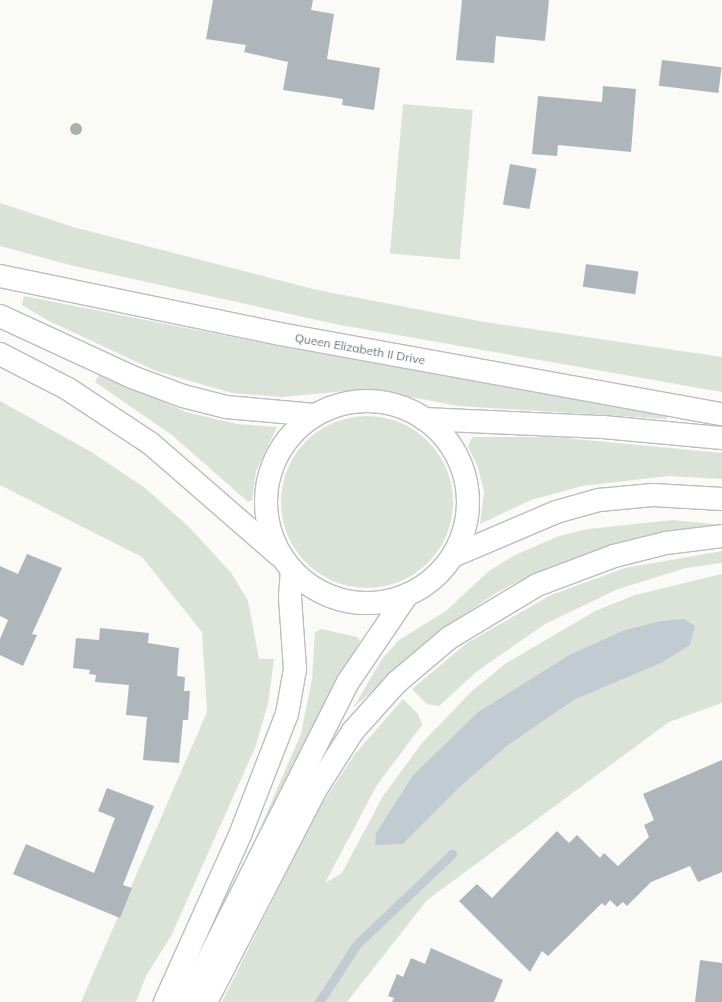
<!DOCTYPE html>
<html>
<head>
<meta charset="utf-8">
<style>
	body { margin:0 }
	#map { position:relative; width:722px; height:1002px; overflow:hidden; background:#fafaf7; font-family:Mulish,sans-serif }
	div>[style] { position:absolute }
	.green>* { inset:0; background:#dbe2d8; transform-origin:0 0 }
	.round { border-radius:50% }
	.water>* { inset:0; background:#c2cbd1 }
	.stream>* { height:9px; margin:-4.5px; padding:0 4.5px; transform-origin:4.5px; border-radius:4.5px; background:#c2cbd1 }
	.building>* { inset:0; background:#aeb6bc; transform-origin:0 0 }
	.roads { filter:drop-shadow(1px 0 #babec1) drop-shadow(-1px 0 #babec1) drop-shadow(0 1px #babec1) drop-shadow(0 -1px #babec1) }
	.trunk>* { height:22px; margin:-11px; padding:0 11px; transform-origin:11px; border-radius:11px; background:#fff }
	.trunk>.ring { margin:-11px; padding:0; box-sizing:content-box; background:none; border:22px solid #fff; border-radius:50% }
	.trees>* { width:12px; height:12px; margin:-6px; border-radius:50%; background:#a9b4a6 }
	span { translate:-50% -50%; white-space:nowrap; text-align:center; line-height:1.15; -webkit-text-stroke:4px #fff; paint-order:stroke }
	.street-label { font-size:12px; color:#647483 }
</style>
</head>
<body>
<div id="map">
	<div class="green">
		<i style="left:403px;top:104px;width:70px;height:150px;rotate:5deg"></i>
		<i style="clip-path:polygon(0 203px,73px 227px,317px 290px,484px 322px,722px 357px,722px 392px,340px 325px,70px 265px,0 246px)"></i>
		<i style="clip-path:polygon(24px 296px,277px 346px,666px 415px,667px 419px,459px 406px,368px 389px,282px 397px,232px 393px,156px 371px,47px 320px,22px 305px)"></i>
		<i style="clip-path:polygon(100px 373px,186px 412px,237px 424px,277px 427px,256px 471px,252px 500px,248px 502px,172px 435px,95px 382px)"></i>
		<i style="clip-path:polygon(0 401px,93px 453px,145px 488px,190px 528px,232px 574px,248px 601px,259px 659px,274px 659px,268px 704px,255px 748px,171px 936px,146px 976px,136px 1002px,81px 1002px,207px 712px,202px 632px,142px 557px,0 485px)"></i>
		<i class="round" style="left:281px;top:416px;width:172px;height:172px"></i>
		<i style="clip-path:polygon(472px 437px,554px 437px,722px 453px,722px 479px,669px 476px,582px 486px,531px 500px,480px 524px,484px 492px,478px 467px,468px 447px)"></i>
		<i style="clip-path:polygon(673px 520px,722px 525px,619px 542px,533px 574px,496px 593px,438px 632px,353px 708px,382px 659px,399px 640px,446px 611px,489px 571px,513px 556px,559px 536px,588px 529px)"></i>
		<i style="clip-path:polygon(722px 551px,722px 563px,686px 568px,618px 589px,545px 624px,476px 672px,439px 706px,427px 704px,412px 689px,467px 643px,551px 595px,625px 568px)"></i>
		<i style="clip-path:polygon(evenodd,722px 574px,722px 703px,669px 722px,427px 900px,347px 1002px,222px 1002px,317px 811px,355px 754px,403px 699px,418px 714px,422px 725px,377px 785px,325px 883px,342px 873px,383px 796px,422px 743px,471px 692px,505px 664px,595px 611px,635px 595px,722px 574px,622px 631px,661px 663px,574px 700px,507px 746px,462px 785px,403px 844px,376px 833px,413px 775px,478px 712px,569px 655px,622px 631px)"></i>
		<i style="clip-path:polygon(321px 629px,357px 637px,360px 641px,245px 863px,301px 734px,312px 679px,315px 632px)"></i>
	</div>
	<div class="water">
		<i style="clip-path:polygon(684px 619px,695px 626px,690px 645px,661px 663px,574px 700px,507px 746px,462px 785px,403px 844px,375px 845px,376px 833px,413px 775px,478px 712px,569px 655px,622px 631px,661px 621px)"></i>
	</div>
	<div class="stream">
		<i style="left:319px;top:1002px;width:69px;rotate:-56.8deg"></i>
		<i style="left:357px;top:944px;width:131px;rotate:-43.5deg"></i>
	</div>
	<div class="building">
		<i style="clip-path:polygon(213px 0,313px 0,311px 10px,334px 14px,327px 59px,380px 68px,374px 110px,342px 105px,343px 99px,283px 90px,288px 62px,244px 52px,246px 45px,206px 39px)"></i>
		<i style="clip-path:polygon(462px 0,549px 0,545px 41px,496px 36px,494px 63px,456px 60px)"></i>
		<i style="left:662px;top:60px;width:60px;height:26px;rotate:7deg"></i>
		<i style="clip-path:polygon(603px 86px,636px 89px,631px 152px,558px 145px,557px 156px,532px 154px,538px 96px,602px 102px)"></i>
		<i style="left:510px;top:164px;width:27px;height:41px;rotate:10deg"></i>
		<i style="left:586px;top:264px;width:53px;height:23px;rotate:8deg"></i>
		<i style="clip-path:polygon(27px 554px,62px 568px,32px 634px,37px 635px,23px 666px,0 655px,0 639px,8px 620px,0 616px,0 566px,18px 574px)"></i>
		<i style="clip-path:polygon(100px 628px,149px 633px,148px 643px,179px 648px,177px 676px,185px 677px,184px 691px,190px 691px,188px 720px,183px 720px,179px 763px,143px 760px,147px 717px,126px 715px,129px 685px,95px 682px,96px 675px,89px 674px,90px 670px,73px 668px,76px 638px,99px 640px)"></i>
		<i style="clip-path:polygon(722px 760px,722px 872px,698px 882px,690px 866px,651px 882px,627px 906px,623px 902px,617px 907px,610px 900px,605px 906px,602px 903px,548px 956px,542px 951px,530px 972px,459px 901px,477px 884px,492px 898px,557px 831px,569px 843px,577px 835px,600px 858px,604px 853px,618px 866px,649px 837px,644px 825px,654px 820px,643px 794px)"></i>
		<i style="clip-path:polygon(107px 788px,154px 806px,123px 885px,132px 888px,120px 918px,13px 874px,26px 844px,94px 873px,115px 818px,98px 811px)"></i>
		<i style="clip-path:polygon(431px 948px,503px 980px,494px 1002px,392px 1002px,394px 998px,388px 996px,397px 974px,403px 977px,411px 958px,425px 964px)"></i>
		<i style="clip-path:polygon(700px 960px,722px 963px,722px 1002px,695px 1002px)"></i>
	</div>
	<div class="roads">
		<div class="trunk">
			<i style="left:0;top:276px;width:286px;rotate:11.7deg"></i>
			<i style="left:280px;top:334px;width:449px;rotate:10.3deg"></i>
			<i style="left:0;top:316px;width:145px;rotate:24.8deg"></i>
			<i style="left:132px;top:377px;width:54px;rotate:20.4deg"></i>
			<i style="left:183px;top:396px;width:44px;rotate:14.3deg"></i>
			<i style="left:226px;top:407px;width:89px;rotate:5.1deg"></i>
			<i style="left:0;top:354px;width:76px;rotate:27.2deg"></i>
			<i style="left:68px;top:389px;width:98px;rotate:33.4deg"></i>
			<i style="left:150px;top:443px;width:171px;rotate:41deg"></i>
			<i class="ring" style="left:266px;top:401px;width:180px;height:180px"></i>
			<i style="left:424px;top:419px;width:179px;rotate:2.6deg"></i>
			<i style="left:603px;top:427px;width:120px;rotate:5.3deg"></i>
			<i style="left:453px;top:556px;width:112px;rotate:-23.1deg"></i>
			<i style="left:556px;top:512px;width:45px;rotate:-15.6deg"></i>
			<i style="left:599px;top:500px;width:54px;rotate:-5.3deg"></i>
			<i style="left:653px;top:495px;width:69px;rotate:3.3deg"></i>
			<i style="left:165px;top:1002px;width:183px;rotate:-65.8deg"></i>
			<i style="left:240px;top:835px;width:130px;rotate:-68.8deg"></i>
			<i style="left:287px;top:714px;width:46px;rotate:-79.9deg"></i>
			<i style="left:295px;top:669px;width:72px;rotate:-94deg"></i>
			<i style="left:290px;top:597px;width:27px;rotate:-86deg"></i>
			<i style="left:187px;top:1002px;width:358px;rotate:-63.3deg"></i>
			<i style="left:348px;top:682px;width:105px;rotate:-55.9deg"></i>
			<i style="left:206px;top:1002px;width:240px;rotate:-62.7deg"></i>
			<i style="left:316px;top:789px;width:69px;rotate:-57.5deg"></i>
			<i style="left:353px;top:731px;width:66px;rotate:-48.1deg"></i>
			<i style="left:397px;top:682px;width:68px;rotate:-40.2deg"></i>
			<i style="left:449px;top:638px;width:103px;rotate:-31.1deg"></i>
			<i style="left:537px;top:585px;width:82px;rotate:-20.6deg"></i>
			<i style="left:614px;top:556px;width:54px;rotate:-14deg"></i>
			<i style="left:666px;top:543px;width:56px;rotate:-7.1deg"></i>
		</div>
	</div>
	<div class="trees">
		<i style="left:76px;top:129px"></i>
	</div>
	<div class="street-label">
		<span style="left:360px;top:349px;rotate:10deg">Queen Elizabeth II Drive</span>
	</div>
</div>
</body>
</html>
